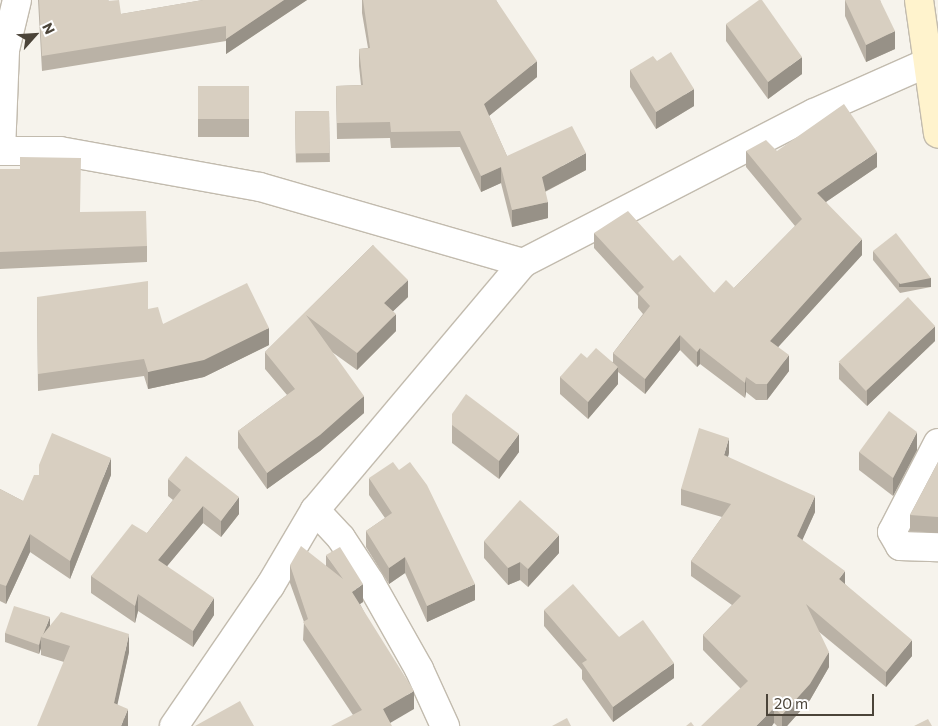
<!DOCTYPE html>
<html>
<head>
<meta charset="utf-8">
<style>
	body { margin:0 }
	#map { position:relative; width:938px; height:726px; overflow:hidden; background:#f6f3ec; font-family:Commissioner,sans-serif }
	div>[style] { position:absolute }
	.roads { filter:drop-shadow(1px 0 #c2bbae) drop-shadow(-1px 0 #c2bbae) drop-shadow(0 1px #c2bbae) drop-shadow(0 -1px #c2bbae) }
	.street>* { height:28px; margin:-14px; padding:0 14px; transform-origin:14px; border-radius:14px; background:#fff }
	.secondary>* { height:28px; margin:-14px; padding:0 14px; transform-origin:14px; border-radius:14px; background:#fff3cd }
	.wall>* { inset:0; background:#bab2a6; transform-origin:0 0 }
	.shaded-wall>* { inset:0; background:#979187; transform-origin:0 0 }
	.building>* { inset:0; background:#d8cfc1; transform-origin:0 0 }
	span { translate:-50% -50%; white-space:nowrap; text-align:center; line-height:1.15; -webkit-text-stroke:5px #fff; paint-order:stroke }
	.north { position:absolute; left:10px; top:10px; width:50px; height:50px; -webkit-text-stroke:4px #fff; paint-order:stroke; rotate:64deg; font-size:14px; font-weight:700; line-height:20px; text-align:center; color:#4b4439 }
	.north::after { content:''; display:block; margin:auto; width:18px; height:22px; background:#4b4439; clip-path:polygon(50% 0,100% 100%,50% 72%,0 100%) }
	.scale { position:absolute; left:766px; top:694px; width:108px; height:22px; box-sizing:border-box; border:2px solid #4b4439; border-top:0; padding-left:6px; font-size:15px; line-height:18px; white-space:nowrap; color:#4b4439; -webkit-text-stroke:4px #fff; paint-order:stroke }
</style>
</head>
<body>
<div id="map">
	<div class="roads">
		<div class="street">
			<i style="left:0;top:151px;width:60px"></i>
			<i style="left:60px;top:151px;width:203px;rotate:10.2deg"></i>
			<i style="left:260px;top:187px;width:274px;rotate:16.1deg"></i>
			<i style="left:1px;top:151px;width:101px;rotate:-87.7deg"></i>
			<i style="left:5px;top:50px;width:51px;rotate:-76.5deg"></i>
			<i style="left:938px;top:443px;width:100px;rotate:117.3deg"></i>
			<i style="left:892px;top:532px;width:16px;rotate:60deg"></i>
			<i style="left:900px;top:546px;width:38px;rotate:2deg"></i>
			<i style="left:315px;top:510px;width:38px;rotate:47deg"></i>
			<i style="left:341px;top:538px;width:53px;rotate:56.6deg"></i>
			<i style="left:370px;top:582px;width:100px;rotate:60.6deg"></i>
			<i style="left:419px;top:669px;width:63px;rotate:65.5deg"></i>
			<i style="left:174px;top:726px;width:170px;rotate:-55.6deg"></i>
			<i style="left:270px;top:586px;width:88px;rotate:-59.4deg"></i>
			<i style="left:315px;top:510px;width:323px;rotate:-49.9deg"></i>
			<i style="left:523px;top:263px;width:327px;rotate:-27.3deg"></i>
			<i style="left:814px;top:113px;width:136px;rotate:-23.9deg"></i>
		</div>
		<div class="secondary">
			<i style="left:919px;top:0;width:135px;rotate:81.9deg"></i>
		</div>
	</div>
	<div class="wall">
		<i style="clip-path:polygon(38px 0,108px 0,121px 14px,203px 0,307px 0,226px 54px,226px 41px,42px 71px)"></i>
		<i style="clip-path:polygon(362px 0,496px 0,537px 77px,489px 116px,507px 156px,586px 170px,545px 192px,548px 218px,512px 227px,501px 183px,481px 192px,460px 147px,391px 148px,390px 138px,337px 139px,336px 86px,361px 85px,359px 66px,359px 49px,368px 48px,362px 13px)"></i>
		<i style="clip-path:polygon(845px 0,880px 0,895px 49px,866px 62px,845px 16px)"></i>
		<i style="clip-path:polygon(726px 24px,802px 74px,768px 99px,726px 41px)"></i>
		<i style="clip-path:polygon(657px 61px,694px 106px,656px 129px,630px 87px,630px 70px)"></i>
		<i style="left:198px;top:86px;width:51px;height:51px"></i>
		<i style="left:329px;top:111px;width:51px;height:34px;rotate:89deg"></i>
		<i style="clip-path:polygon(746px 151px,777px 151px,877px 167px,826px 202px,862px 255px,778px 347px,789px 371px,767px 400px,756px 400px,746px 392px,745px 398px,700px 364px,697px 367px,680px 350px,645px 394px,618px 372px,618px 384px,588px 419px,560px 394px,560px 377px,587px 358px,613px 362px,613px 353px,643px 314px,638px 308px,638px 296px,594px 248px,594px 233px,673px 261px,714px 293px,734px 288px,795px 226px,746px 167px)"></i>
		<i style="clip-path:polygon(0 169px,80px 212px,147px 246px,147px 262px,0 269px)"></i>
		<i style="clip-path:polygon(373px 245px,408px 297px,393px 311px,396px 331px,357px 370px,332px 352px,364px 413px,320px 451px,267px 489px,238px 448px,238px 431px,287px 395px,265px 369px,265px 352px)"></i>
		<i style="clip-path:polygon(873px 251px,931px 287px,900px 293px,873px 260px)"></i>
		<i style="clip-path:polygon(37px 297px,148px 309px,163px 324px,269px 345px,204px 377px,148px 389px,144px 376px,38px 391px)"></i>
		<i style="clip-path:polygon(935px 341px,867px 406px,839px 379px,839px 363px)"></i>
		<i style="clip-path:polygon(452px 414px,519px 452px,499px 479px,452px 443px)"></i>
		<i style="clip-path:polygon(917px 450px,893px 496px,859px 470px,859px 452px)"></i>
		<i style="clip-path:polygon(729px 453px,728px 457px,815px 512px,802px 540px,845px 584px,912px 656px,886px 687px,818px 631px,829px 667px,810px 700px,787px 726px,777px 726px,703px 650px,703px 635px,732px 605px,691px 576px,691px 561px,722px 517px,681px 505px,681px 489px)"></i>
		<i style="clip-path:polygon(938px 462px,938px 533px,910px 531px,910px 515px)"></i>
		<i style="clip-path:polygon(111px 475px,70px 579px,30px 552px,6px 604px,0 601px,0 489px,23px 501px)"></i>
		<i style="clip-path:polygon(369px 478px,475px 600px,427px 622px,405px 573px,389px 584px,366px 547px,366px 531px,385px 518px,369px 495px)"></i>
		<i style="clip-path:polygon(168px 479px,239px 514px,221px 537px,203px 523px,167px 566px,214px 615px,193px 647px,138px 611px,135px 623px,91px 593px,91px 576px,147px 533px,173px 500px,168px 496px)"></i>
		<i style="clip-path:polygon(484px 541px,559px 553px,528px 587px,520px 580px,508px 585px,484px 558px)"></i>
		<i style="clip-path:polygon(326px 555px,363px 602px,360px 604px,414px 709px,353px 715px,303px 640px,304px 622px,290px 583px,290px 565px,326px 566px)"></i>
		<i style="clip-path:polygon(544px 610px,619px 637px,674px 678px,613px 722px,582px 679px,582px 670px,544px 626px)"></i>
		<i style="clip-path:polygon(50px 626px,129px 652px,117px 704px,128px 726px,64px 662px,41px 655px,41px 648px,39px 654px,5px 642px,5px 633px)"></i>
	</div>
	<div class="shaded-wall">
		<i style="clip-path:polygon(284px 0,307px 0,226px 54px,226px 39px)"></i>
		<i style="clip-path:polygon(895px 31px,895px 49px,866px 62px,866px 45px)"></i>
		<i style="clip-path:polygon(802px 57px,802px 74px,768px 99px,768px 82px)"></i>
		<i style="clip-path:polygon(537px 61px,537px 77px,484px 120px,484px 104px)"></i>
		<i style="clip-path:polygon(694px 89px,694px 106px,656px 129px,656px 112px)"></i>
		<i style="clip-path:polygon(877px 152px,877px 167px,817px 208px,817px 193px)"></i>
		<i style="clip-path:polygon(586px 153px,586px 170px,542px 193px,542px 177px)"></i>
		<i style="clip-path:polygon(501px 167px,501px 183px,481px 192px,481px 176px)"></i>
		<i style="clip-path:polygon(548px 202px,548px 218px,512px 227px,512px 210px)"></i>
		<i style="clip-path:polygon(862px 239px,862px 255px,770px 356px,770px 341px)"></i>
		<i style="left:931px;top:278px;width:9px;height:32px;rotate:90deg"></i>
		<i style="clip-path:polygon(408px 280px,408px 297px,384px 320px,384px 303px)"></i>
		<i style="clip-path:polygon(396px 314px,396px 331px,357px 370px,357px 353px)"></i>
		<i style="clip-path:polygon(935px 326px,935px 341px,867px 406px,867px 390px)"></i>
		<i style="clip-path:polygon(269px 328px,269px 345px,204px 377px,148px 389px,148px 372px)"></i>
		<i style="clip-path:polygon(680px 335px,680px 350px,645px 394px,645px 379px)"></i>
		<i style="clip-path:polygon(700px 348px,700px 364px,697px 367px,697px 352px)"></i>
		<i style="clip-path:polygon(789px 355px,789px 371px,767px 400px,767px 384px)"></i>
		<i style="clip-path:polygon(618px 367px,618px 384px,588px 419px,588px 402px)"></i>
		<i style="clip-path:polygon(746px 377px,746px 392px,745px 398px,745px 383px)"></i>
		<i style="clip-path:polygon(364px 396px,364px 413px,320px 451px,267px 489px,267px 473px)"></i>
		<i style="clip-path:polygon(917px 432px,917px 450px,893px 496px,893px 478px)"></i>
		<i style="clip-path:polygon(519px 434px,519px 452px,499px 479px,499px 461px)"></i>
		<i style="clip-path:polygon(729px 438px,729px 453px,724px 470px,724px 455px)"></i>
		<i style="clip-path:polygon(111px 458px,111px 475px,70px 579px,70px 561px)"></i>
		<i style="clip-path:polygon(815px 496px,815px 512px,797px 552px,797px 536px)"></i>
		<i style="clip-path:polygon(239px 497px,239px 514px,221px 537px,221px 521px)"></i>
		<i style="clip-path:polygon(203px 506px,203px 523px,158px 577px,158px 560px)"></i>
		<i style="clip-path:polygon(30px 534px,30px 552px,6px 604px,6px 586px)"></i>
		<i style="clip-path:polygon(559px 535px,559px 553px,528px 587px,528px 569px)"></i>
		<i style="clip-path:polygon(405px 557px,405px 573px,389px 584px,389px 568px)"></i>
		<i style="clip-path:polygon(520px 562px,520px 580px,508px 585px,508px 568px)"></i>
		<i style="clip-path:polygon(845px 571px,845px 586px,839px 579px)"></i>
		<i style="clip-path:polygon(363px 584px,363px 602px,352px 609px,352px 592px)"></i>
		<i style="clip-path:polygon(475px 584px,475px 600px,427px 622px,427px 606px)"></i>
		<i style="clip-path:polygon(138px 594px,138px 611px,135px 623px,135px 606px)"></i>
		<i style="clip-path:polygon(214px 598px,214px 615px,193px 647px,193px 631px)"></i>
		<i style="clip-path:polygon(50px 617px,50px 626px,42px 637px)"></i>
		<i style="clip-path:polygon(129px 634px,129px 652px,114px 720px,114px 703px)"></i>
		<i style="clip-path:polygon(41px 639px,41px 648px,39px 654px,39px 645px)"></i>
		<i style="clip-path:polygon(912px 640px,912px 656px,886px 687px,886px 672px)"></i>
		<i style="clip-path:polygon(829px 652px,829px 667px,810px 700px,787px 726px,782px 726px,782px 715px)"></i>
		<i style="clip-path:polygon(674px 663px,674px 678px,613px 722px,613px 707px)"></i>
		<i style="clip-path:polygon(414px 691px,414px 709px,385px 726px,383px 709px)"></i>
		<i style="clip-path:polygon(774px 708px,774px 723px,772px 726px,756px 726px)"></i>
		<i style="clip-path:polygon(128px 709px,128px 726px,121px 726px)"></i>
	</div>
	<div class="building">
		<i style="clip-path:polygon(39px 0,108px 0,108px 1px,119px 0,121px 14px,203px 0,284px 0,226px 39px,226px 26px,42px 56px)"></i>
		<i style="clip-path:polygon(363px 0,496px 0,537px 61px,484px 104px,507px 156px,572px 126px,586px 153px,542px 177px,548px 202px,512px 210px,501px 167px,481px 176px,460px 131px,391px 132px,390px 122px,337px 123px,336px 86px,363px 85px,359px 49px,370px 48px)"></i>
		<i style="clip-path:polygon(759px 0,762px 0,802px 57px,768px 82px,726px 24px)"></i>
		<i style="clip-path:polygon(845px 0,880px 0,895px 31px,866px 45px)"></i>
		<i style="clip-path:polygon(671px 52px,694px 89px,656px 112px,630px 70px,653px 56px,657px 61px)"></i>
		<i style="left:198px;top:86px;width:51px;height:33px"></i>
		<i style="clip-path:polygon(844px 104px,877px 152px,817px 193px,862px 239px,770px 341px,789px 355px,767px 384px,756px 384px,746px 377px,745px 383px,700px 348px,697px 352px,680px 335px,645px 379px,613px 353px,650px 306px,638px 293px,644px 287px,594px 233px,628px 211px,673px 261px,680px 255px,714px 293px,726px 280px,734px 288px,802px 219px,746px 151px,766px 140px,777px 151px)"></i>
		<i style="left:329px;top:111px;width:42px;height:34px;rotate:89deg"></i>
		<i style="clip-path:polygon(20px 157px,81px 158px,80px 212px,146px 211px,147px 246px,0 252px,0 169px,20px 169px)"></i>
		<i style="clip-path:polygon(896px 233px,931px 278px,900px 284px,873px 251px)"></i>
		<i style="clip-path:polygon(373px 245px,408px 280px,384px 303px,396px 314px,357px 353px,306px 315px,364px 396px,320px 435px,267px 473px,238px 431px,295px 389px,265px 352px)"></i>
		<i style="clip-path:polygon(148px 281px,148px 309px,158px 307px,163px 324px,247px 283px,269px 328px,204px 360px,148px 372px,144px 359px,38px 374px,37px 297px)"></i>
		<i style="left:908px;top:297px;width:40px;height:95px;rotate:47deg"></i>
		<i style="clip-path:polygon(596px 348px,618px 367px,588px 402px,560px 377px,581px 353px,587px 358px)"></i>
		<i style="clip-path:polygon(466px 394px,519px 434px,499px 461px,452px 425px,452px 414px)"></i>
		<i style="clip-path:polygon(889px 411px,917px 432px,893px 478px,859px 452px)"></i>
		<i style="clip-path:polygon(699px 428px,729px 438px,724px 455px,815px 496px,797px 536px,845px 571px,839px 579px,912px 640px,886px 672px,806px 604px,829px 652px,810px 684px,782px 715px,774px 708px,756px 726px,701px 726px,748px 681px,703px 635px,741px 596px,691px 561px,731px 504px,681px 489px)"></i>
		<i style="clip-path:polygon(52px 433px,111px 458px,70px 561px,30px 534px,6px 586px,0 584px,0 489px,23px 501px,34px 475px,39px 475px,39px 465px)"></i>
		<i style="clip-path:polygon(186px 456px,239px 497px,221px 521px,203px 506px,158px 560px,214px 598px,193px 631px,138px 594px,135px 606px,91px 576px,132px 524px,147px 533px,181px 490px,168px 479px)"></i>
		<i style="clip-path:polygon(393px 462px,399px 470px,410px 462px,427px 485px,475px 584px,427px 606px,405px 557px,389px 568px,366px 531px,392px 513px,369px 478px)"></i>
		<i style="clip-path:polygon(938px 462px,938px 517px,910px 515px)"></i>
		<i style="clip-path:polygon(520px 500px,559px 535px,528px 569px,520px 562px,508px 568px,484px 541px)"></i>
		<i style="clip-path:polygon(301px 546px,343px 579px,326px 555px,340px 547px,363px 584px,352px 592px,414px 691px,383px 709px,392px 726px,331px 726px,362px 710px,303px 622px,308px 619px,290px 565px)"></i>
		<i style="clip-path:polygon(573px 584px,619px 637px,643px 620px,674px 663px,613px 707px,582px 663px,587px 660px,544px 610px)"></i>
		<i style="clip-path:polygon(14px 606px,50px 617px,43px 635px,41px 637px,39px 645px,5px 633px)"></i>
		<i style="clip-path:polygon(61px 612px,129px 634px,114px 703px,128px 709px,121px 726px,37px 726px,70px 646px,41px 637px)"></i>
		<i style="clip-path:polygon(240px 701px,254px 726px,195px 726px)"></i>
		<i style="clip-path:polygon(567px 718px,571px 726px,552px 726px)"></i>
		<i style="clip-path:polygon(928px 719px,932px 726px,914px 726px)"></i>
		<i style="clip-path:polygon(691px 722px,694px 726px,686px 726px)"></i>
	</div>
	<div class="north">N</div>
	<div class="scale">20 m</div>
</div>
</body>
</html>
